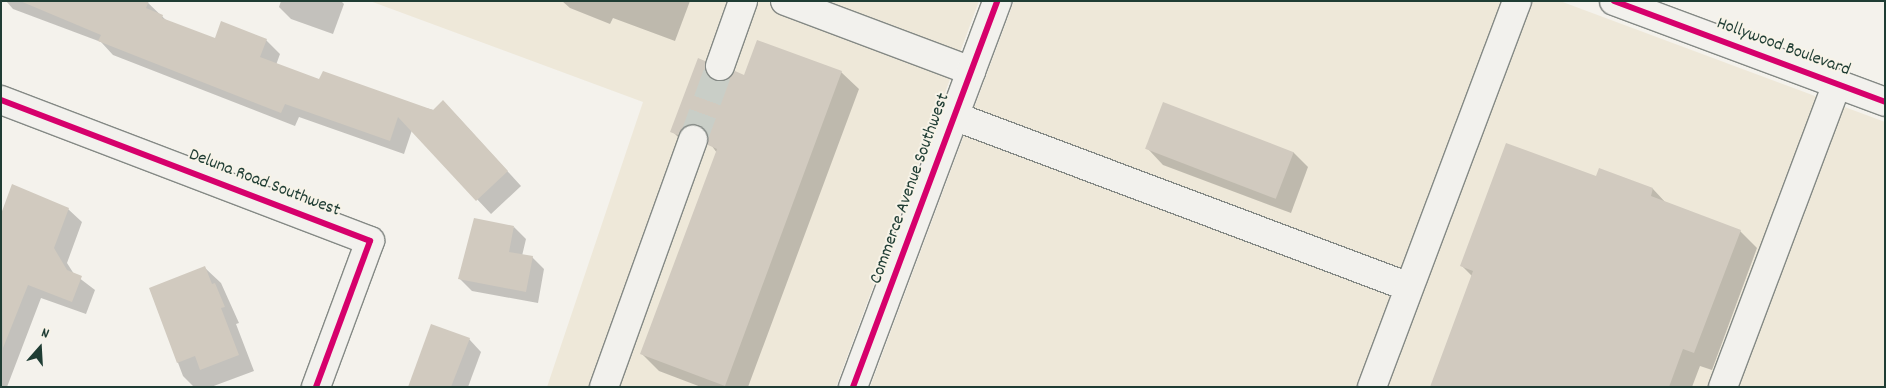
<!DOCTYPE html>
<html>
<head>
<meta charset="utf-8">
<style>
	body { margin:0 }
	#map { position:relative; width:1886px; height:388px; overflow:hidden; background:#f4f2ec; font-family:Dekko,sans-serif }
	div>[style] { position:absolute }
	.built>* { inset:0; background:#eee8d9 }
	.shadow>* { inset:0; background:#0003 }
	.building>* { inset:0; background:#d1cabf; transform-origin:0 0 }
	.minor-tunnel>* { height:28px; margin-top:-14px; transform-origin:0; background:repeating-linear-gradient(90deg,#c9cec7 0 28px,transparent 0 42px) }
	.roads { filter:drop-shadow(1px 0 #848985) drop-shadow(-1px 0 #848985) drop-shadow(0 1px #848985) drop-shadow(0 -1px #848985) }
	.minor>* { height:28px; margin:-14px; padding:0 14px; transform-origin:14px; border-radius:14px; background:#f2f1ed }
	.cycleway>* { height:6px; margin:-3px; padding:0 3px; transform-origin:3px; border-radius:3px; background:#d6006c }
	span { translate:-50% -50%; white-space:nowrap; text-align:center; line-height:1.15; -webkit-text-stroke:4px #f7f3e8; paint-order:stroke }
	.street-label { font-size:18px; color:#1f3d34 }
	.frame { position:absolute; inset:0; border:2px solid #1f3d34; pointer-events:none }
	.north { position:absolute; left:15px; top:323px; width:50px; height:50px; -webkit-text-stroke:4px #f7f3e8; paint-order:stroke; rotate:19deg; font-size:14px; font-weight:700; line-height:20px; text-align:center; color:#1f3d34 }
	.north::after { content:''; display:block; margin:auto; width:18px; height:22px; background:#1f3d34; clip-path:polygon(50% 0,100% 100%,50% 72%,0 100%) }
</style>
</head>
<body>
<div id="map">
	<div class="built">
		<i style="clip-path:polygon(370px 1px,979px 1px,836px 387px,547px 387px,643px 102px)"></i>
		<i style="clip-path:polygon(1014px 1px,1560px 1px,1885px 122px,1885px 387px,870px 387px)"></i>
	</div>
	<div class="shadow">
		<i style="clip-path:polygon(6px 1px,146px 1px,168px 22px,216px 40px,266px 40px,280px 54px,276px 65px,320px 81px,457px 116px,521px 186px,491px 214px,412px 130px,404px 154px,299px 117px,295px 126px,113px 55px,101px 42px,13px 9px)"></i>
		<i style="clip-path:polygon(281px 1px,341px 1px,344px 4px,333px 34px,291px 19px,279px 7px)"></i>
		<i style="clip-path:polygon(562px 1px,690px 1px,675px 41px,613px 18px,610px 24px,570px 8px)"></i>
		<i style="clip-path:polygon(705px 62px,722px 82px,745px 77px,841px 72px,859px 89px,748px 387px,701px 387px,659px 371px,642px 354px,717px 153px,709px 142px,696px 151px,689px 148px,672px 131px)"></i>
		<i style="clip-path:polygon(1148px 149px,1293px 152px,1308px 167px,1291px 213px,1163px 165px)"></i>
		<i style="clip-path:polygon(1597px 177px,1653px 189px,1667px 204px,1740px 231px,1757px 248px,1712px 370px,1700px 366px,1692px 387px,1431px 387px,1472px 276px,1462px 266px)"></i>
		<i style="clip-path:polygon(68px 209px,82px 222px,67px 263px,74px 274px,95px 290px,86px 314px,41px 298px,7px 387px,1px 387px,1px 213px)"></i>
		<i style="clip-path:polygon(514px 227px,526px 239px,522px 256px,532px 257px,544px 269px,538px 303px,472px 291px,460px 279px)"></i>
		<i style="clip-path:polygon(205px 268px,221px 283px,239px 323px,236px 324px,254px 371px,211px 387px,194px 387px,183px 376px,150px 289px)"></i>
		<i style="clip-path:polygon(469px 339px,481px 352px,468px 387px,409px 387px)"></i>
	</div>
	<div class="building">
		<i style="clip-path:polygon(20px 1px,149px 1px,146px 8px,163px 15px,162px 18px,215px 38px,221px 21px,267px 39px,260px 57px,319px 79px,323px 71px,433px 110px,443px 100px,508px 171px,476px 201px,398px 117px,390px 141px,285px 104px,281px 113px,98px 41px,101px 35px)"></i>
		<i style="clip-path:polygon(757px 40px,842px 71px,725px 386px,640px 354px,717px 149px,708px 145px,708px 137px,699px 126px,690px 125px,678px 135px,670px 132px,698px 58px,705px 61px,705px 69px,714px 81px,723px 81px,735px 71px,744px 75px)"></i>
		<i style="left:1163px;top:102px;width:140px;height:50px;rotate:21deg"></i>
		<i style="clip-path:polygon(1506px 143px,1596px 176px,1599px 168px,1653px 188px,1651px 196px,1741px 230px,1694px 353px,1683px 349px,1669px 387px,1430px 387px,1473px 271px,1460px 266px)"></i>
		<i style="clip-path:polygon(12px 184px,69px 208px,54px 248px,67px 270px,82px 276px,72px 302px,28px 285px,3px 348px,1px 214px)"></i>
		<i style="clip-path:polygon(474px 218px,514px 226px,509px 252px,533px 256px,526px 292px,458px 279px)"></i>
		<i style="clip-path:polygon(205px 266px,212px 284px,215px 283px,225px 307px,221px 308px,239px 355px,200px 370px,195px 356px,177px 363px,149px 288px)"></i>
		<i style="clip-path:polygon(431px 324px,470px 338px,451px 387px,408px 387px)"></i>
	</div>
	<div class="minor-tunnel">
		<i style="left:693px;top:140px;width:79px;rotate:-70deg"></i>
	</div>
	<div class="roads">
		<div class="minor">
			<i style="left:785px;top:1px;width:199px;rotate:20.6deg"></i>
			<i style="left:1614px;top:1px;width:289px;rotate:20.4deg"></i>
			<i style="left:720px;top:66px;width:69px;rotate:-70.5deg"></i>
			<i style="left:1px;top:100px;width:395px;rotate:20.9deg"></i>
			<i style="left:370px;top:241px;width:156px;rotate:110.3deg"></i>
			<i style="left:954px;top:116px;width:486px;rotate:20.6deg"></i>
			<i style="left:604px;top:387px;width:263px;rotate:-70.2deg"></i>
			<i style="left:853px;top:387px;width:412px;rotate:-69.5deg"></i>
			<i style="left:1372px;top:387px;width:412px;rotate:-69.4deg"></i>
			<i style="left:1723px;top:387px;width:324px;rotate:-69.4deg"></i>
		</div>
	</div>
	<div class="cycleway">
		<i style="left:1614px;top:1px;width:289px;rotate:20.4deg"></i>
		<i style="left:1px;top:100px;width:395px;rotate:20.9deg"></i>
		<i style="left:370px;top:241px;width:156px;rotate:110.3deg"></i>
		<i style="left:853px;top:387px;width:412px;rotate:-69.5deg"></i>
	</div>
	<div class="street-label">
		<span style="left:1783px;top:48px;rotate:20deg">Hollywood Boulevard</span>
		<span style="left:264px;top:184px;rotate:21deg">Deluna Road Southwest</span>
		<span style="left:911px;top:189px;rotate:-70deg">Commerce Avenue Southwest</span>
	</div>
	<div class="frame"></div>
	<div class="north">N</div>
</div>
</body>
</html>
